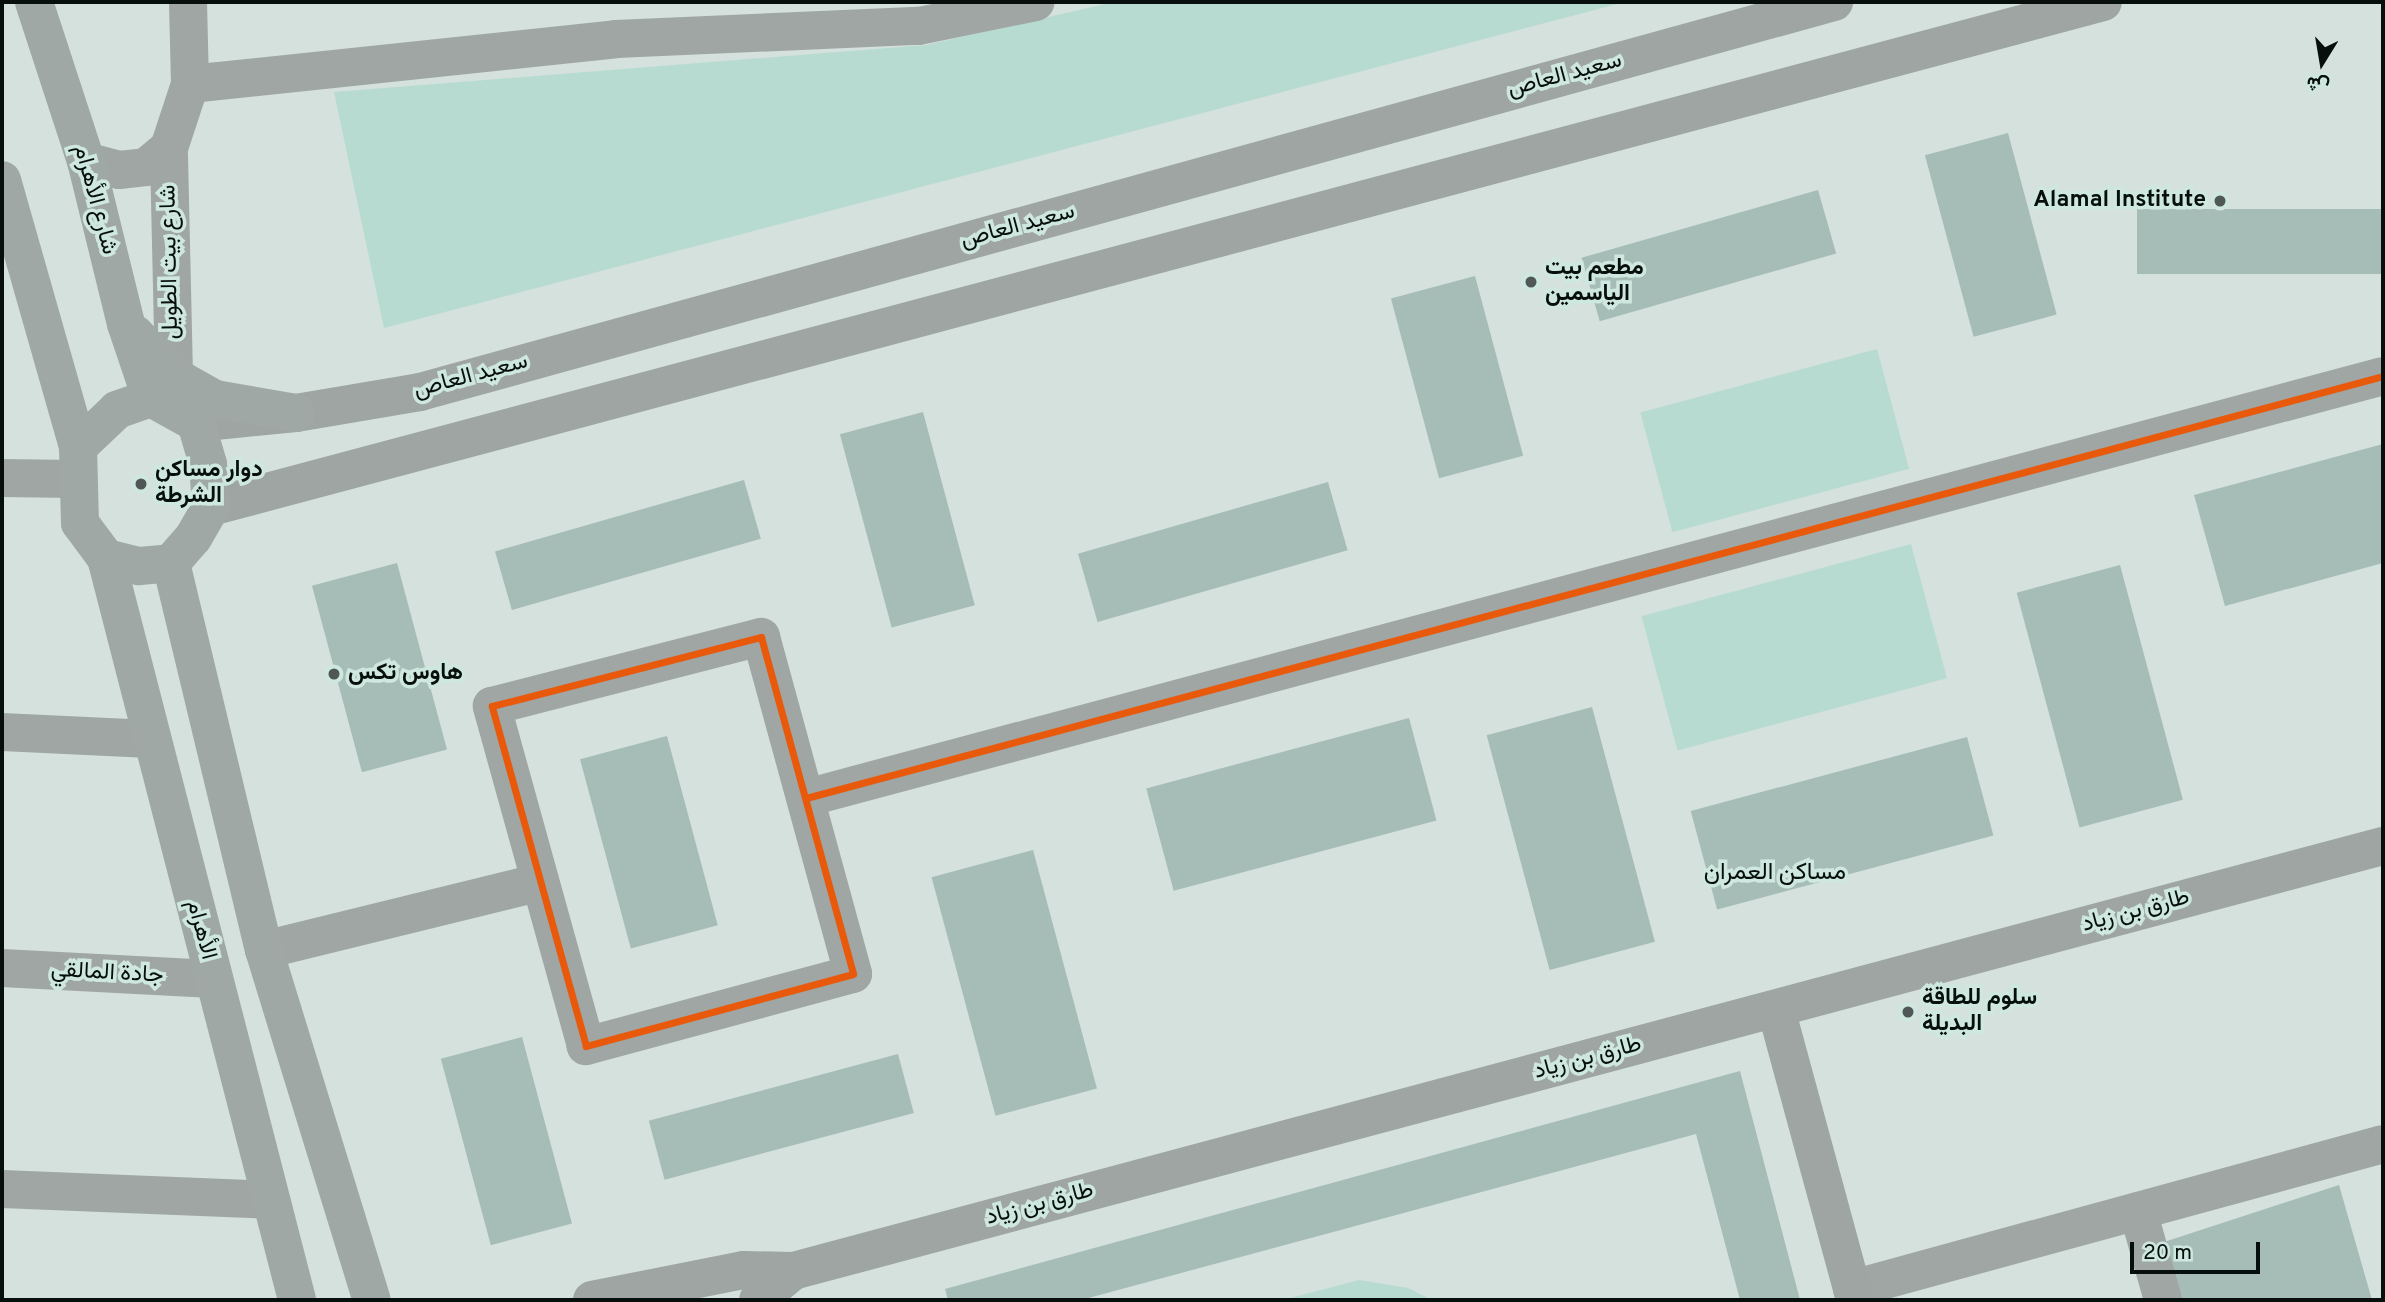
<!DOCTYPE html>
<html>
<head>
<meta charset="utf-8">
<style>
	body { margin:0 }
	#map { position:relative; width:2385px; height:1302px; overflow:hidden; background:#d4e1dd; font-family:Overpass,Vazirmatn,sans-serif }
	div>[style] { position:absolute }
	.green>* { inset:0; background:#b8dbd1; transform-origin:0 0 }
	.building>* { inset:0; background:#a6bcb6; transform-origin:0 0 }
	.street>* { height:38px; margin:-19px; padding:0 19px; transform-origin:19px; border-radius:19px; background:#a0a6a4 }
	.secondary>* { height:38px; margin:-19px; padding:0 19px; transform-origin:19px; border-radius:19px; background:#9ea5a2 }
	.primary>* { height:38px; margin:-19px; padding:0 19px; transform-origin:19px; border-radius:19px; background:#a0a8a6 }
	.cycleway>* { height:7px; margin:-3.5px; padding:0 3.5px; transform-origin:3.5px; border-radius:3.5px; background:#e8590c }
	.dots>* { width:19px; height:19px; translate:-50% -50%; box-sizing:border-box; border:4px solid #cee7df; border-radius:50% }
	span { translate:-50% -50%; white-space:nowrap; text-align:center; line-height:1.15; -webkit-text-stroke:7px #cee7df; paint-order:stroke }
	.street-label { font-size:23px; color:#070f0d }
	.poi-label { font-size:23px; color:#070f0d; font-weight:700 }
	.right { translate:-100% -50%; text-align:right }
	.left { translate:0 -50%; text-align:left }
	.neighbourhood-label { font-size:24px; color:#070f0d }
	.frame { position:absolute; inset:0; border:4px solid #070f0d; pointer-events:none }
	.north { position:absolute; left:2287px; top:28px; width:70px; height:70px; -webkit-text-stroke:5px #cee7df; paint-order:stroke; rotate:191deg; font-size:19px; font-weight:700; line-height:28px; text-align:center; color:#070f0d }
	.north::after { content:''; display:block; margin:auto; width:24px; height:32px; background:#070f0d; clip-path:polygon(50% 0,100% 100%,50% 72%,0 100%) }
	.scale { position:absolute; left:2130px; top:1242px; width:130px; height:32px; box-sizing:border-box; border:4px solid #070f0d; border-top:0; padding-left:9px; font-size:21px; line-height:24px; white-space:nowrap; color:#070f0d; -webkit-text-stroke:5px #cee7df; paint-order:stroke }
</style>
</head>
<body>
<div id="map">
	<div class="green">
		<i style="clip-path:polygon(1114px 2px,1625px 2px,384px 328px,334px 92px,926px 45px)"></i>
		<i style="left:1877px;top:349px;width:124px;height:245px;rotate:75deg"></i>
		<i style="left:1911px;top:544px;width:139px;height:279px;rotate:75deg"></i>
		<i style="clip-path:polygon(1359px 1280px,1408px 1288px,1432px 1300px,1283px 1300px)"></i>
	</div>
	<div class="building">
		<i style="left:2008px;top:133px;width:188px;height:86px;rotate:75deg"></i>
		<i style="left:1818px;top:190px;width:66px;height:246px;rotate:74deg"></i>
		<i style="left:2383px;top:209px;width:65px;height:246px;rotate:90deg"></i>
		<i style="left:1475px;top:276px;width:186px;height:87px;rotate:75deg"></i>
		<i style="left:923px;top:412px;width:200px;height:86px;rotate:75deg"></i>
		<i style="clip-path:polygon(2383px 444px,2383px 563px,2225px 606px,2194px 495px)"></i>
		<i style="left:744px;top:480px;width:61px;height:259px;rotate:74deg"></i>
		<i style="left:1328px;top:482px;width:71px;height:260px;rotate:74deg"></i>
		<i style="left:397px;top:563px;width:193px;height:88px;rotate:75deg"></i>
		<i style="left:2120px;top:565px;width:243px;height:107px;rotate:75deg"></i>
		<i style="left:1592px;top:707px;width:243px;height:109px;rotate:75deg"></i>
		<i style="left:1409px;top:718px;width:106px;height:272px;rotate:75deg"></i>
		<i style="left:667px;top:736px;width:196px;height:90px;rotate:75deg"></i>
		<i style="left:1967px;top:737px;width:102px;height:286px;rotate:75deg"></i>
		<i style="left:1033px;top:850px;width:247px;height:105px;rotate:75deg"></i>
		<i style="left:522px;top:1037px;width:193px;height:84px;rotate:75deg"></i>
		<i style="left:898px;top:1054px;width:61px;height:258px;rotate:75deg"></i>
		<i style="clip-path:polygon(1740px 1071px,1800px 1300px,1740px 1300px,1696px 1134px,1081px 1300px,948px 1300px,945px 1289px)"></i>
		<i style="clip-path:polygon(2339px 1185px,2372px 1300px,2181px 1300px,2164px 1242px)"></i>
	</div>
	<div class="street">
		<i style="left:190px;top:84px;width:428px;rotate:-6deg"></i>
		<i style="left:616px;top:39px;width:303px;rotate:-2.5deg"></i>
		<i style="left:919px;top:26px;width:119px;rotate:-11.6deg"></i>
		<i style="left:86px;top:161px;width:34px;rotate:15deg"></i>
		<i style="left:119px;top:170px;width:27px;rotate:-6deg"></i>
		<i style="left:146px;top:167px;width:30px;rotate:-40deg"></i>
		<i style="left:174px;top:376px;width:228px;rotate:-91.3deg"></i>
		<i style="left:169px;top:148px;width:67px;rotate:-71.8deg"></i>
		<i style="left:190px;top:84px;width:82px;rotate:-91.4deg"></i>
		<i style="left:2px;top:478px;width:73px;rotate:0.8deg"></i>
		<i style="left:761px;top:637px;width:349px;rotate:74.7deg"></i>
		<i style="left:853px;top:974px;width:277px;rotate:164.9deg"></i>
		<i style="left:586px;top:1046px;width:353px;rotate:-105.5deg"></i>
		<i style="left:492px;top:706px;width:278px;rotate:-14.4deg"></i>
		<i style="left:2px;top:732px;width:148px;rotate:2.7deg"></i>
		<i style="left:806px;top:798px;width:1632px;rotate:-14.98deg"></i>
		<i style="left:264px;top:950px;width:284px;rotate:-13.8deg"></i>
		<i style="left:2px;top:968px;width:211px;rotate:3deg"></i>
		<i style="left:2px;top:1189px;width:269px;rotate:2.3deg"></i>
		<i style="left:2138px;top:1211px;width:92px;rotate:74.3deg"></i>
		<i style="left:1852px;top:1289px;width:550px;rotate:-15.27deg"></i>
	</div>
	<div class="secondary">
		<i style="left:196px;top:423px;width:100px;rotate:-5.7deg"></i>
		<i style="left:296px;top:413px;width:126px;rotate:-9.6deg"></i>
		<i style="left:420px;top:392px;width:1467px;rotate:-15.42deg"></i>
		<i style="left:211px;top:507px;width:1958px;rotate:-14.94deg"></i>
		<i style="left:1776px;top:1009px;width:302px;rotate:74.8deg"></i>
		<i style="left:592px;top:1300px;width:155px;rotate:-11.2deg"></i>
		<i style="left:744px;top:1270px;width:49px;rotate:1.2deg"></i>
		<i style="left:793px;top:1271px;width:1646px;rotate:-14.97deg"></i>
		<i style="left:758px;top:1300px;width:45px;rotate:-39.6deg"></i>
	</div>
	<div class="primary">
		<i style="left:34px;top:2px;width:167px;rotate:71.9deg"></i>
		<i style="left:86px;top:161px;width:168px;rotate:76.2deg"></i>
		<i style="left:126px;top:324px;width:78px;rotate:71.3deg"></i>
		<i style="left:2px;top:180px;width:278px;rotate:74.1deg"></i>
		<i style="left:135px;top:334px;width:57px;rotate:47.1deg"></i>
		<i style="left:174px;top:376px;width:47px;rotate:29.3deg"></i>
		<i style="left:215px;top:399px;width:82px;rotate:9.8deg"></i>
		<i style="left:106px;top:558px;width:34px;rotate:14deg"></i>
		<i style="left:139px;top:566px;width:32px;rotate:-5deg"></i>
		<i style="left:171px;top:563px;width:33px;rotate:-49deg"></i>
		<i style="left:193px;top:538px;width:36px;rotate:-60deg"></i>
		<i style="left:211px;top:507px;width:43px;rotate:-94deg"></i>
		<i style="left:208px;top:464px;width:43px;rotate:-106.3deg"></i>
		<i style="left:196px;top:423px;width:51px;rotate:-150.9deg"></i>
		<i style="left:151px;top:398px;width:36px;rotate:161deg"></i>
		<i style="left:117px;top:410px;width:54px;rotate:136.5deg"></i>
		<i style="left:78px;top:447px;width:76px;rotate:88.5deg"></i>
		<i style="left:80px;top:523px;width:44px;rotate:53.4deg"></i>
		<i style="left:106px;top:558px;width:766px;rotate:75.56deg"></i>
		<i style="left:171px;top:563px;width:398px;rotate:76.5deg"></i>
		<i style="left:264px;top:950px;width:366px;rotate:72.9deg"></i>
	</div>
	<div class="cycleway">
		<i style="left:761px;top:637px;width:349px;rotate:74.7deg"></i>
		<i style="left:853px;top:974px;width:277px;rotate:164.9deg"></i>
		<i style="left:586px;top:1046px;width:353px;rotate:-105.5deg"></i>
		<i style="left:492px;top:706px;width:278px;rotate:-14.4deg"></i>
		<i style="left:806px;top:798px;width:1632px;rotate:-14.98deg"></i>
	</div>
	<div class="dots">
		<i style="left:2220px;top:201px;background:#4f5856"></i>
		<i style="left:1531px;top:282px;background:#4f5856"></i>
		<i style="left:141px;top:484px;background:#4f5856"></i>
		<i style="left:334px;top:674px;background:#4f5856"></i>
		<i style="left:1908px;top:1012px;background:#4f5856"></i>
	</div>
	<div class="street-label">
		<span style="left:1565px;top:76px;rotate:-15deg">سعيد العاص</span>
		<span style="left:94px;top:200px;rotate:75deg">شارع الأهرام</span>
		<span style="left:1018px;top:227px;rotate:-15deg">سعيد العاص</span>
		<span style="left:171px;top:262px;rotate:-91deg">شارع بيت الطويل</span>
		<span style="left:471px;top:377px;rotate:-15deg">سعيد العاص</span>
		<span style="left:2136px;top:912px;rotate:-15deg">طارق بن زياد</span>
		<span style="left:200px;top:930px;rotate:75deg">الأهرام</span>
		<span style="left:107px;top:974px;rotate:3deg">جادة المالقي</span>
		<span style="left:1588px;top:1059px;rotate:-15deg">طارق بن زياد</span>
		<span style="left:1040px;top:1205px;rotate:-15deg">طارق بن زياد</span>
	</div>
	<div class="poi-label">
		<span class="right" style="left:2206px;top:201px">Alamal Institute</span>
		<span class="left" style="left:1545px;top:282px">مطعم بيت<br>الياسمين</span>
		<span class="left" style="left:155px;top:484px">دوار مساكن<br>الشرطة</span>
		<span class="left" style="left:348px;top:674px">هاوس تكس</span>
		<span class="left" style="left:1922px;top:1012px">سلوم للطاقة<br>البديلة</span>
	</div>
	<div class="neighbourhood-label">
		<span style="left:1775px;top:874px">مساكن العمران</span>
	</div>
	<div class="frame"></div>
	<div class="north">ش</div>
	<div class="scale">20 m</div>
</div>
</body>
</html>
